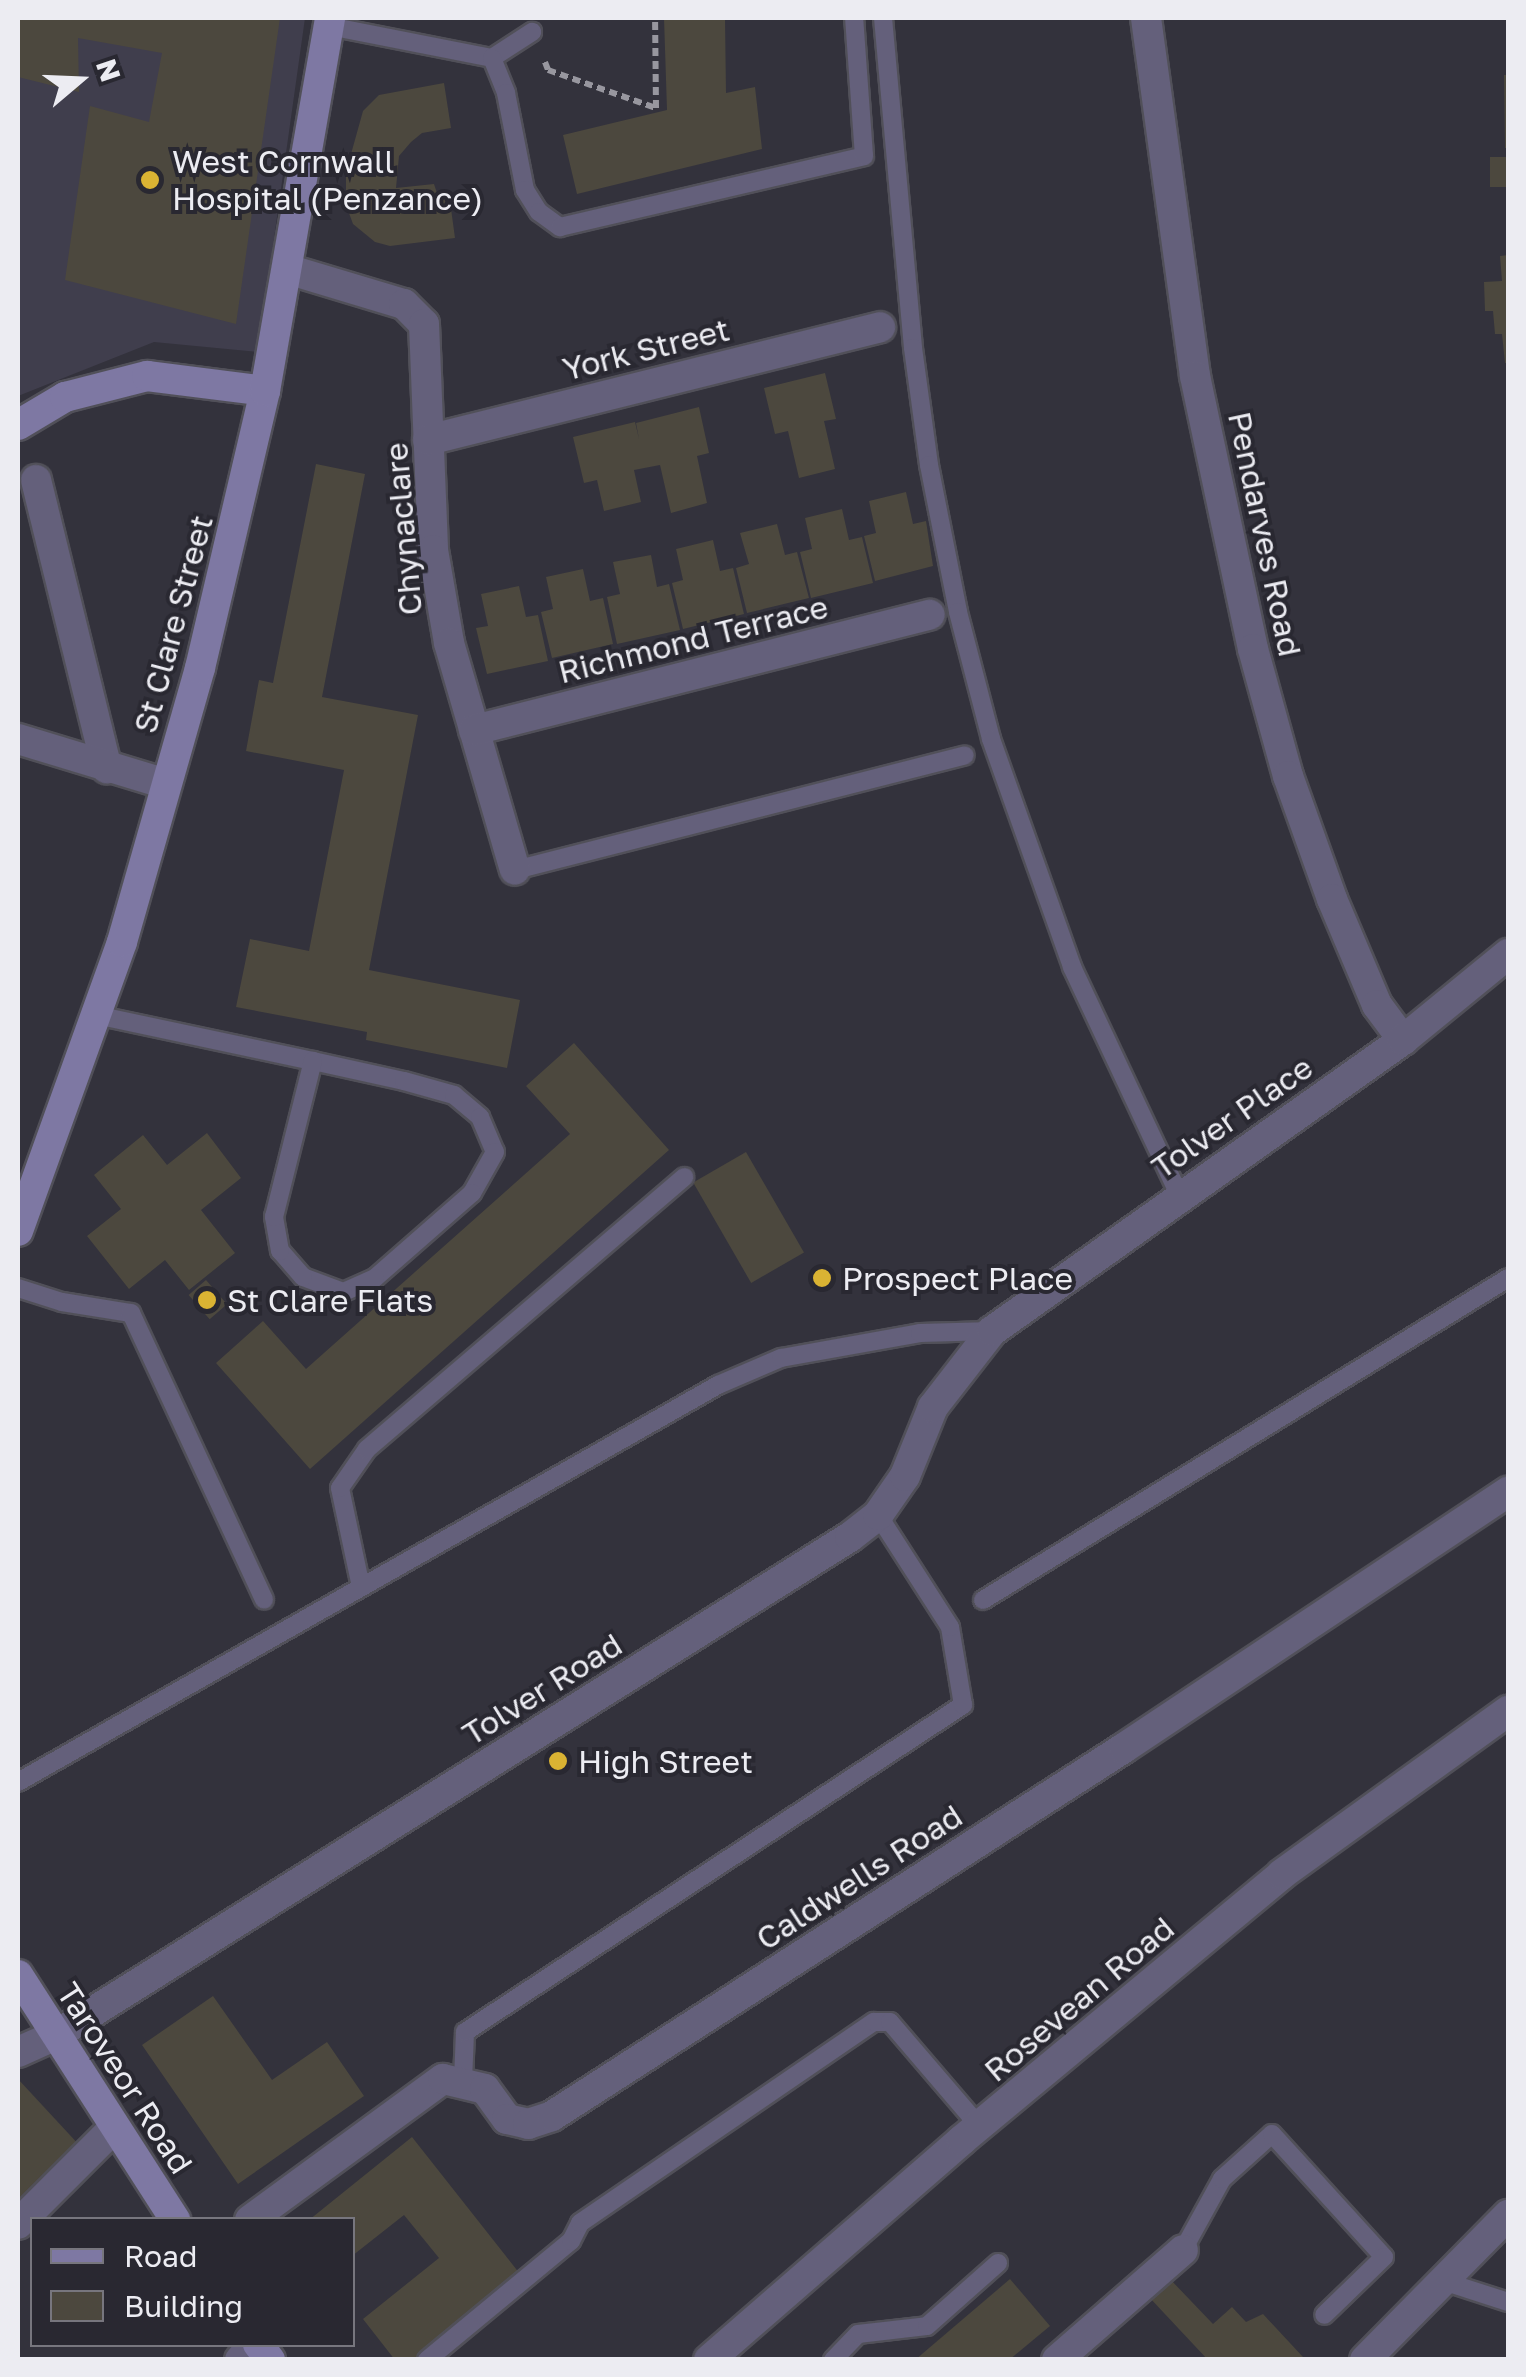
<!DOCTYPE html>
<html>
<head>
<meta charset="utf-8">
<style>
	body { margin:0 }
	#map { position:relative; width:1526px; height:2377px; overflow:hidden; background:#33323c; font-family:"Golos Text",sans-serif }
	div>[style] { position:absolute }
	.built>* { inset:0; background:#403e4d }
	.building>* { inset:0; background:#4c483e; transform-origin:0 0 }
	.path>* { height:6px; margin-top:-3px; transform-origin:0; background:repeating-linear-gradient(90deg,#98979f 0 8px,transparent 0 13px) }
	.roads { filter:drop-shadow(2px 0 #515059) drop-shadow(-2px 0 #515059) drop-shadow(0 2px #515059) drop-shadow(0 -2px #515059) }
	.lane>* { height:18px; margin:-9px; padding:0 9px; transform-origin:9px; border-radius:9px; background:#64607b }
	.street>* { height:30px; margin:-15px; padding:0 15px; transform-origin:15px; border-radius:15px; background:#64607b }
	.secondary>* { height:30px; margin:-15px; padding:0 15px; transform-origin:15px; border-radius:15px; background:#7e78a3 }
	.dots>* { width:28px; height:28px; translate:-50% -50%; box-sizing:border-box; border:5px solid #292831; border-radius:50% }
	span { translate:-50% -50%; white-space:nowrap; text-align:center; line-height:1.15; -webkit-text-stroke:8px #292831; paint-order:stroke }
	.poi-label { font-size:32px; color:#ececf2 }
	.left { translate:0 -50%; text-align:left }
	.street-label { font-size:32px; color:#ececf2 }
	.frame { position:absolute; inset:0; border:20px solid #ececf2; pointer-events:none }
	.legend { position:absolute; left:30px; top:2217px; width:325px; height:130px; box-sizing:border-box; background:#292831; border:2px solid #77767e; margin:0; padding:12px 18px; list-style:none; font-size:30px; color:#ececf2 }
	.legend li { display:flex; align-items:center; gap:20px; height:50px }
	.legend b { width:50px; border:2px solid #77767e }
	.north { position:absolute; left:30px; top:30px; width:100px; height:100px; -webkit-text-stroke:8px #292831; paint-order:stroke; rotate:71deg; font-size:28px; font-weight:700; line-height:40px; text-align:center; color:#ececf2 }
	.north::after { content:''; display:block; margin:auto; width:35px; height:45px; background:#ececf2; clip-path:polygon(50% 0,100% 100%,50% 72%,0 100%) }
</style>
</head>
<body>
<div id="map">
	<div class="built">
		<i style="clip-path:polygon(18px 18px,305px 18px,258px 352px,154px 342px,18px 396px)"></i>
	</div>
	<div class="building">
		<i style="clip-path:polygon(18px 18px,280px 18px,236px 324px,65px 280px,90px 106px,149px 122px,162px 53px,78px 38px,79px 92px,18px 77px)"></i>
		<i style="clip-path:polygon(664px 18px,725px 18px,726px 93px,755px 87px,762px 149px,577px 194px,563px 135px,667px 110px)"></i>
		<i style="clip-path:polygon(1504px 75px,1508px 75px,1508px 148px,1505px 148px)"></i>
		<i style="clip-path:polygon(444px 83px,451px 128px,422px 133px,411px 142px,399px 156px,396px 188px,434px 184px,438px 196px,449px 194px,455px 238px,390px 246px,375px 242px,353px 224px,346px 205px,346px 172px,363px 111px,379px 95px)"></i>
		<i style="left:1490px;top:157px;width:18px;height:30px"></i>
		<i style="clip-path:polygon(1508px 255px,1508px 363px,1505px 363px,1502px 334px,1495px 334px,1493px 311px,1485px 311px,1484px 282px,1502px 281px,1500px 256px)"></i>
		<i style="clip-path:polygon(825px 373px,836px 419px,824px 421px,835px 469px,799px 478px,788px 431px,775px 434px,764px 388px)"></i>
		<i style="clip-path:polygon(699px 407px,709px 453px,697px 456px,707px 503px,671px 513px,660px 465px,634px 470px,641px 502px,604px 511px,597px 480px,584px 483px,573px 437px,635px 422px,639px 439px,636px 423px)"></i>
		<i style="clip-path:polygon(316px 464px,365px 474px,322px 697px,418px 715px,369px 970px,520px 1000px,507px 1068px,366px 1040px,367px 1032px,236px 1007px,250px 939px,309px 951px,344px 770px,246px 751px,259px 680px,273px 683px)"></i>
		<i style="clip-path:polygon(906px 492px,913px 524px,926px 521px,933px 566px,875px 581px,864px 536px,876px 533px,869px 501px)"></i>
		<i style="clip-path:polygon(842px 509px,849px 540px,862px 537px,873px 583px,811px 598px,800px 552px,812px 549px,805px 518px)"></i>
		<i style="clip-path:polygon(777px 524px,785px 555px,797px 552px,809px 598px,747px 613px,736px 568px,749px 564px,740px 533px)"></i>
		<i style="clip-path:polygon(713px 540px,720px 571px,733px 568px,744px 614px,683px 629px,672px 583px,683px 580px,676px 549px)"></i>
		<i style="clip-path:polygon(651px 555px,657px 587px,669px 584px,680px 630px,617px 644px,607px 597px,620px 594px,613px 562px)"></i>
		<i style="clip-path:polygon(583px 569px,590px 601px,603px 598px,613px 644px,552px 658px,541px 612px,553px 609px,546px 577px)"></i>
		<i style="clip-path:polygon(519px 586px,526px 617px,538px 615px,548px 661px,487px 674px,476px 628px,488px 626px,481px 594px)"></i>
		<i style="clip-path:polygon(574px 1043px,669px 1150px,310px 1469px,216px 1363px,263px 1321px,306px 1369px,570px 1134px,526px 1086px)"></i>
		<i style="clip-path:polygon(207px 1133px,241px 1178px,201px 1210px,235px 1253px,189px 1290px,165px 1260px,129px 1289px,87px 1236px,121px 1209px,94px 1175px,143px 1135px,167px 1165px)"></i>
		<i style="left:746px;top:1152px;width:116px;height:61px;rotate:60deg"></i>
		<i style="left:825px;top:1267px;width:14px;height:17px;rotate:54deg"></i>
		<i style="left:206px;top:1280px;width:32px;height:23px;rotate:49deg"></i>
		<i style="clip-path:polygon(213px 1996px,272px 2080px,327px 2042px,364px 2096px,238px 2184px,142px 2045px)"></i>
		<i style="clip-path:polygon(18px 2079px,81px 2147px,18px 2207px)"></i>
		<i style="clip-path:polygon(412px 2137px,520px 2274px,413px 2360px,395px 2360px,363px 2319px,439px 2258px,404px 2215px,352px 2256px,352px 2220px,309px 2220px)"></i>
		<i style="clip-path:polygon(1169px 2278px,1213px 2324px,1232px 2307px,1246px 2322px,1263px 2314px,1303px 2357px,1208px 2360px,1149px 2297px)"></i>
		<i style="clip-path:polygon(1010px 2279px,1050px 2326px,1009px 2360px,915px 2360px)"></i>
	</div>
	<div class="path">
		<i style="left:545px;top:62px;width:9px;rotate:69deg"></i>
		<i style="left:548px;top:70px;width:114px;rotate:19.4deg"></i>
		<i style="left:656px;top:108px;width:90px;rotate:-90.6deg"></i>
	</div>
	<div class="roads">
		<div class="lane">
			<i style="left:883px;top:18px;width:331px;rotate:84.8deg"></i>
			<i style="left:913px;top:348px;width:118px;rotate:82.2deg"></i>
			<i style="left:929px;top:465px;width:150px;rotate:78.8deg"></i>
			<i style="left:958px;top:612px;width:131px;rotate:75.4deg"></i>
			<i style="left:991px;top:739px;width:242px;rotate:70.4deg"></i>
			<i style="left:1072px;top:967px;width:253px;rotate:64.8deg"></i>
			<i style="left:329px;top:26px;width:166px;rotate:11.1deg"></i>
			<i style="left:492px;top:58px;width:48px;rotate:-33deg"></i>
			<i style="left:492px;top:58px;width:38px;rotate:68deg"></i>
			<i style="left:506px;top:93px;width:99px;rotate:78.9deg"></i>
			<i style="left:525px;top:190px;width:26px;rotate:58deg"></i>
			<i style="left:539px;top:212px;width:26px;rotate:36deg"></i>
			<i style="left:560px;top:227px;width:312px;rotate:-13.1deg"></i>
			<i style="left:864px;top:156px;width:138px;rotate:-94.1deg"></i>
			<i style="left:515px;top:870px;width:464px;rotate:-14.3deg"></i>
			<i style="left:96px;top:1015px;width:222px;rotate:12deg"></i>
			<i style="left:313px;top:1061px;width:93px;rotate:12.4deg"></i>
			<i style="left:404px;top:1081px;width:52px;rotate:15.6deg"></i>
			<i style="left:454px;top:1095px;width:34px;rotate:40deg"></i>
			<i style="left:480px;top:1117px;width:38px;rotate:67deg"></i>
			<i style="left:495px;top:1152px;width:47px;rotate:119.3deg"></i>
			<i style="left:472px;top:1193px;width:129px;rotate:138.8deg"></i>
			<i style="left:375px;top:1278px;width:35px;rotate:156deg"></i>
			<i style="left:343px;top:1292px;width:43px;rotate:-159.4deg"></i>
			<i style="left:303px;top:1277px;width:35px;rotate:-131deg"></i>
			<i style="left:280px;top:1251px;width:35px;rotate:-100deg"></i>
			<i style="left:274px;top:1217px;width:161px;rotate:-76deg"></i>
			<i style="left:18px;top:1288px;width:46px;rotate:17.7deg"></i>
			<i style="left:62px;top:1302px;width:70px;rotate:9.1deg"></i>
			<i style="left:131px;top:1313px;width:316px;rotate:65.1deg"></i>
			<i style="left:361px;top:1587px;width:101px;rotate:-102deg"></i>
			<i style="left:340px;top:1488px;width:47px;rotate:-55.3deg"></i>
			<i style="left:367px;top:1449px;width:418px;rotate:-40.6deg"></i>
			<i style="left:983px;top:1600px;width:616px;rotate:-31.52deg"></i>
			<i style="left:18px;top:1782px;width:805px;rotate:-29.56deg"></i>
			<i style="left:718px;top:1385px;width:69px;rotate:-23.2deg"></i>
			<i style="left:781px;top:1358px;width:141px;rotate:-10.2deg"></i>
			<i style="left:920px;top:1333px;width:72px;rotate:-1.6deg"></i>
			<i style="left:463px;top:2080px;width:48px;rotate:-87.6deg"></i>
			<i style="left:465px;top:2032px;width:596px;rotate:-33.29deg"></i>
			<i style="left:963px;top:1705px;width:79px;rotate:-99.5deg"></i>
			<i style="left:950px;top:1627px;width:133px;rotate:-122.7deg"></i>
			<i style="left:1183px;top:2250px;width:81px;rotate:-61.2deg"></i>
			<i style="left:1222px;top:2179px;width:67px;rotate:-42deg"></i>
			<i style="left:1272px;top:2134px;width:166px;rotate:47.7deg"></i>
			<i style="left:1384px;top:2257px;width:83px;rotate:136deg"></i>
			<i style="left:1443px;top:2281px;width:68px;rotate:17.9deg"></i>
			<i style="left:427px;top:2360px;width:187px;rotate:-39.6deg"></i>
			<i style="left:571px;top:2241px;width:20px;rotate:-63deg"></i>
			<i style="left:580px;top:2223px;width:356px;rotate:-34.4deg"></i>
			<i style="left:874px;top:2022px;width:16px"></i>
			<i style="left:890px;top:2022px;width:137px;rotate:49.4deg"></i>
			<i style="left:833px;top:2360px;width:36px;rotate:-46deg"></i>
			<i style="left:858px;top:2334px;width:69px;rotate:-6.6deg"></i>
			<i style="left:927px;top:2326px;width:95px;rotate:-41.6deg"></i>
		</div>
		<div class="street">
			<i style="left:1146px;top:18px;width:361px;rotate:82.2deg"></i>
			<i style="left:1195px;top:376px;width:279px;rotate:78deg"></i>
			<i style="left:1253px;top:649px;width:132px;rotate:74.6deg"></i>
			<i style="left:1288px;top:776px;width:131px;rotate:70.3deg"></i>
			<i style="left:1332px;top:899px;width:115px;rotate:67deg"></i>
			<i style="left:1377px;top:1005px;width:44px;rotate:53.4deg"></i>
			<i style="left:287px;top:269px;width:122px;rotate:16.7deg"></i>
			<i style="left:404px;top:304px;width:28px;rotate:45deg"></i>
			<i style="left:424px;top:324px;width:226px;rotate:87.7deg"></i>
			<i style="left:433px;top:550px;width:94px;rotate:80.2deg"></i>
			<i style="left:449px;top:643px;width:236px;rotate:73.8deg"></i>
			<i style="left:428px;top:440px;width:466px;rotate:-14deg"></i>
			<i style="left:36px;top:480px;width:297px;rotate:76.2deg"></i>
			<i style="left:474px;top:730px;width:470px;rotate:-14.2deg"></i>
			<i style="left:18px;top:739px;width:155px;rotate:16.9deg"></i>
			<i style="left:18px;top:2052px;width:42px;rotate:-24.1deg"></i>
			<i style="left:56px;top:2035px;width:937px;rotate:-32.1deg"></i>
			<i style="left:850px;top:1537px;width:36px;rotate:-38deg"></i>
			<i style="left:878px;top:1515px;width:47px;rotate:-55.3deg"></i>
			<i style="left:905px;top:1476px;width:74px;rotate:-67.9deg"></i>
			<i style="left:933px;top:1407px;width:96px;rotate:-52.2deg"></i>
			<i style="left:992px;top:1331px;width:504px;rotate:-35.3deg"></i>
			<i style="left:1403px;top:1040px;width:136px;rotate:-39.3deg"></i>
			<i style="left:250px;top:2220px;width:239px;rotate:-36.2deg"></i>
			<i style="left:443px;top:2079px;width:43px;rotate:13.4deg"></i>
			<i style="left:485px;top:2089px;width:37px;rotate:54deg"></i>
			<i style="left:507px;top:2119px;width:22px;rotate:13deg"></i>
			<i style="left:528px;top:2124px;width:25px;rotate:-18deg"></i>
			<i style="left:552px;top:2116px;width:680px;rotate:-32.76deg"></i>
			<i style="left:1124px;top:1748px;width:462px;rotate:-33.7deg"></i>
			<i style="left:18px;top:2224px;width:137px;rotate:-45deg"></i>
			<i style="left:240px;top:2360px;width:21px;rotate:-49deg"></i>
			<i style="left:709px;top:2360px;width:335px;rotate:-41deg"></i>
			<i style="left:962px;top:2140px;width:416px;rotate:-39.7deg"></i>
			<i style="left:1282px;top:1874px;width:279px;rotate:-35.8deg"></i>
			<i style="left:1057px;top:2360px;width:167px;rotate:-41.1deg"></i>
			<i style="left:1365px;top:2360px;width:204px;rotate:-45.4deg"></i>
		</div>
		<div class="secondary">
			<i style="left:18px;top:425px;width:55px;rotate:-30.8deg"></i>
			<i style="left:65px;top:397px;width:85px;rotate:-14.4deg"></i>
			<i style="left:147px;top:376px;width:119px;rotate:7.2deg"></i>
			<i style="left:18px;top:1231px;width:307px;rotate:-70.2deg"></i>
			<i style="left:122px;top:942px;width:285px;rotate:-74.1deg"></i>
			<i style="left:200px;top:668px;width:285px;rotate:-76.8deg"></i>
			<i style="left:265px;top:391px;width:379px;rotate:-80.1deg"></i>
			<i style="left:18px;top:1975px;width:291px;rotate:57.3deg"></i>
			<i style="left:258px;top:2344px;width:20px;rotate:53deg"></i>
		</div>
	</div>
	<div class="dots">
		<i style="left:150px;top:180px;background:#dab333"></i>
		<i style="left:822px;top:1278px;background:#dab333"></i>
		<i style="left:207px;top:1300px;background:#dab333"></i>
		<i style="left:558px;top:1761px;background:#dab333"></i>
	</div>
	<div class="poi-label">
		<span class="left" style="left:172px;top:180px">West Cornwall<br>Hospital (Penzance)</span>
		<span class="left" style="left:842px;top:1278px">Prospect Place</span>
		<span class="left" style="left:227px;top:1300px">St Clare Flats</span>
		<span class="left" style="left:578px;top:1761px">High Street</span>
	</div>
	<div class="street-label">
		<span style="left:646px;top:349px;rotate:-14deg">York Street</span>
		<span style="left:403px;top:529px;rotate:-95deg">Chynaclare</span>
		<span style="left:1265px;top:534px;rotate:78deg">Pendarves Road</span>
		<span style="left:173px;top:624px;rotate:-75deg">St Clare Street</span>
		<span style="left:693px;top:639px;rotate:-14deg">Richmond Terrace</span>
		<span style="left:1232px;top:1117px;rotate:-35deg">Tolver Place</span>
		<span style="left:542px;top:1689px;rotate:-32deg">Tolver Road</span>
		<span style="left:859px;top:1877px;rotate:-33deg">Caldwells Road</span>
		<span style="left:1079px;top:1999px;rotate:-40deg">Rosevean Road</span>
		<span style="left:125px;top:2078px;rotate:57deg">Taroveor Road</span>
	</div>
	<div class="frame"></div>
	<ul class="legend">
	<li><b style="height:12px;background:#7e78a3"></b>Road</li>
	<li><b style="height:28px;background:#4c483e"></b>Building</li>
	</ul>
	<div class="north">N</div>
</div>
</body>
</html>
